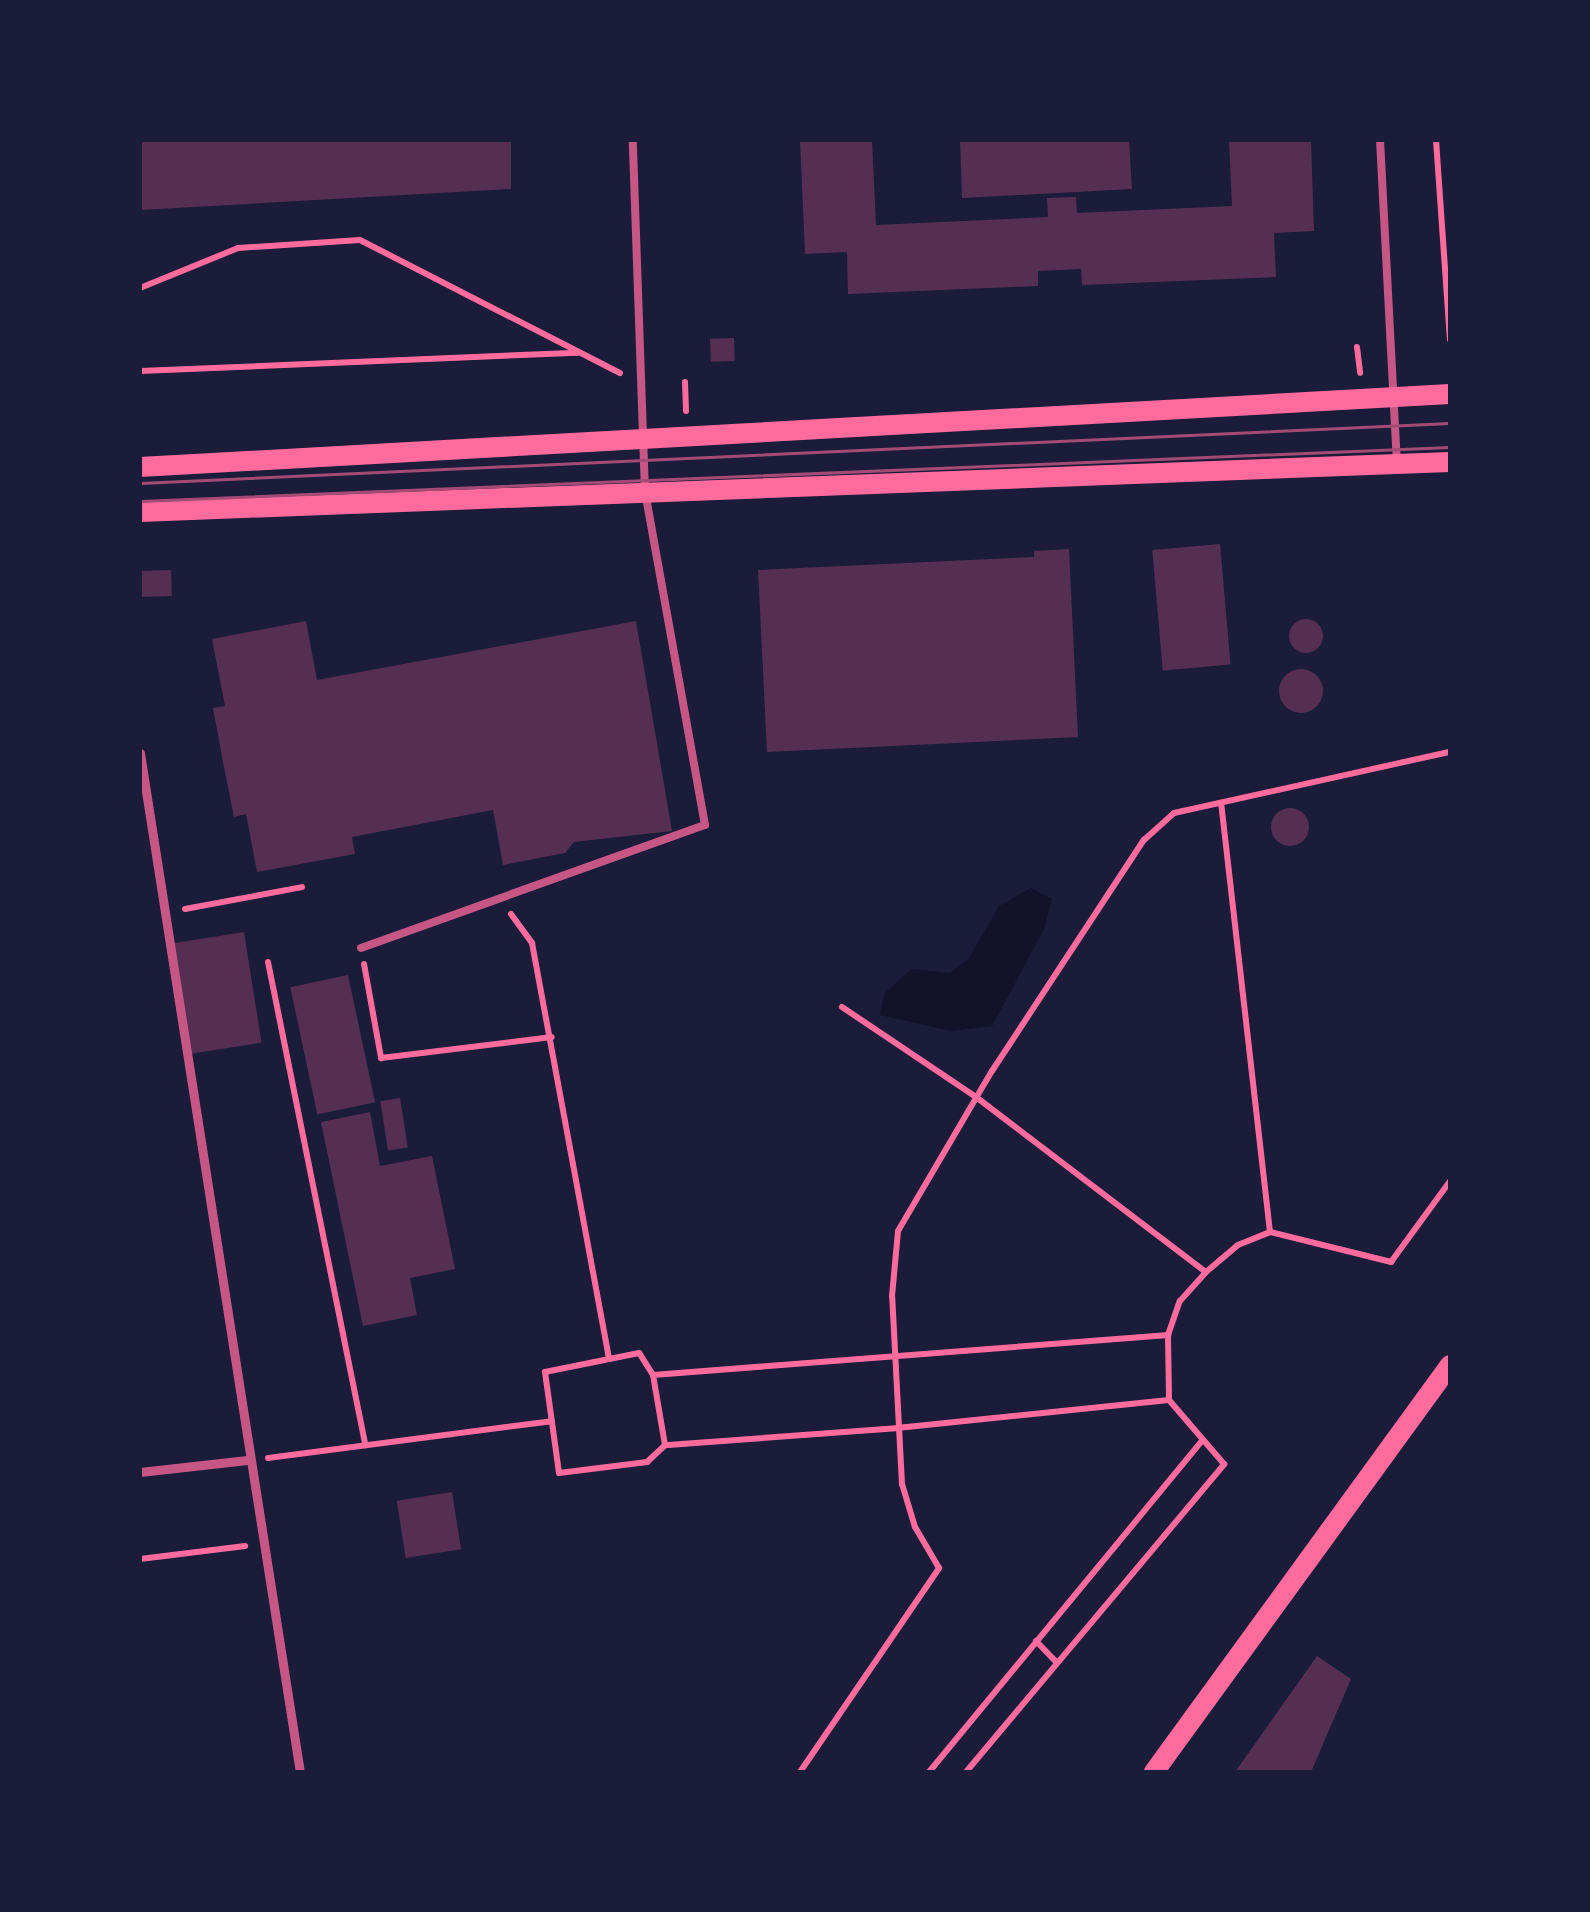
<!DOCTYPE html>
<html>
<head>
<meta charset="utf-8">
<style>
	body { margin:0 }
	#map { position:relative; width:1590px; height:1912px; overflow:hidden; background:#1b1b3a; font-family:Ubuntu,sans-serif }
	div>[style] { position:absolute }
	.water>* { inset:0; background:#12122b }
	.building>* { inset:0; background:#542f53; transform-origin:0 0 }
	.round { border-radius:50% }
	.path>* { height:6px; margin:-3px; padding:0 3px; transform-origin:3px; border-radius:3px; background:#ff6b9d }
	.service>* { height:8px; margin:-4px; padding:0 4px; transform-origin:4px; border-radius:4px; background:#c65784 }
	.pedestrian>* { height:9px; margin:-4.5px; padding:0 4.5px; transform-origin:4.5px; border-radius:4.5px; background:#c65784 }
	.secondary>* { height:20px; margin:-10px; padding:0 10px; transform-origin:10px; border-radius:10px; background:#ff6b9d }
	.tram>* { height:2.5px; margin:-1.25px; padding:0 1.25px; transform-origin:1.25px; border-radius:1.25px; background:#a44b75 }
	span { translate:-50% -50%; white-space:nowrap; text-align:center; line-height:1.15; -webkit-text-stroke:8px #1b1b3a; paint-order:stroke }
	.frame { position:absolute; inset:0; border:142px solid #1b1b3a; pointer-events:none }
</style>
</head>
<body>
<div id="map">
	<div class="water">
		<i style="clip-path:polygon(1031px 888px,1052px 899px,1044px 929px,992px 1026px,951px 1031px,880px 1015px,884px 994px,911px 969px,950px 973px,969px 958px,999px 906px)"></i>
	</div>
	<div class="building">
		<i style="clip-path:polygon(140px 140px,511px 140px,511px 189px,140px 210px)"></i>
		<i style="clip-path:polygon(800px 140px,872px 140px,876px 225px,1048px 217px,1047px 198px,1076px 197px,1077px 213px,1232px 206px,1229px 140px,1311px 140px,1314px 231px,1274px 233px,1276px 277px,1082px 285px,1081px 269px,1038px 271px,1038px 286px,848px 294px,847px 252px,805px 254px)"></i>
		<i style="clip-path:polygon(960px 140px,1129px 140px,1132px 189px,962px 198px)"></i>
		<i style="left:734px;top:338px;width:23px;height:24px;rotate:88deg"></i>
		<i style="left:1220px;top:544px;width:121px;height:68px;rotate:85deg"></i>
		<i style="clip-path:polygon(1069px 549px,1078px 737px,767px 752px,758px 570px,1034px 557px,1034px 551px)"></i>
		<i style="left:171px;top:570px;width:26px;height:31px;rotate:88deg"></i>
		<i class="round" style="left:1289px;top:619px;width:34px;height:34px"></i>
		<i style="clip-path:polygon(306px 621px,317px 680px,636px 621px,672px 831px,574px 842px,565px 853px,503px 865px,493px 810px,352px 837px,355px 854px,257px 872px,246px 814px,234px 817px,223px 762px,213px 708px,225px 706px,212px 639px)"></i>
		<i class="round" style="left:1279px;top:669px;width:44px;height:44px"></i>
		<i class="round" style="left:1271px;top:808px;width:38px;height:38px"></i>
		<i style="left:244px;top:932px;width:112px;height:76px;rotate:81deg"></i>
		<i style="left:348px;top:975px;width:130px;height:59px;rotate:78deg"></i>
		<i style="left:400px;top:1098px;width:50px;height:20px;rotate:81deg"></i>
		<i style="clip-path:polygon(370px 1112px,380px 1166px,432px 1156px,455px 1269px,410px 1278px,417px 1315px,363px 1326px,321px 1122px)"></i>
		<i style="left:452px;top:1492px;width:58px;height:56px;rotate:81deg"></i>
		<i style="clip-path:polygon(1317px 1656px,1351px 1679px,1311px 1772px,1235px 1772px)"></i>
	</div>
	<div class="path">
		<i style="left:1436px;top:140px;width:200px;rotate:86deg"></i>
		<i style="left:140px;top:288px;width:106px;rotate:-22.2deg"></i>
		<i style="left:238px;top:248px;width:122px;rotate:-3.8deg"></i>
		<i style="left:360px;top:240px;width:292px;rotate:27.1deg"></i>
		<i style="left:1357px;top:347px;width:26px;rotate:83deg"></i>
		<i style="left:140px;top:371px;width:438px;rotate:-2.4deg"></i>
		<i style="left:685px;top:382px;width:29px;rotate:88deg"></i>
		<i style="left:185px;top:909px;width:119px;rotate:-10.6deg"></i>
		<i style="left:511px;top:914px;width:36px;rotate:54deg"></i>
		<i style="left:532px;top:943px;width:423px;rotate:79.5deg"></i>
		<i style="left:268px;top:962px;width:493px;rotate:78.6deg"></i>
		<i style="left:364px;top:964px;width:96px;rotate:79.7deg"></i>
		<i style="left:381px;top:1058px;width:172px;rotate:-7deg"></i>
		<i style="left:842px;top:1007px;width:161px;rotate:33.9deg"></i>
		<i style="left:976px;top:1097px;width:289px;rotate:37.3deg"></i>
		<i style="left:1270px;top:1232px;width:125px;rotate:13.9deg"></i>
		<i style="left:1391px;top:1262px;width:100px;rotate:-53.9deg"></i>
		<i style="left:1168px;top:1335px;width:65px;rotate:89.1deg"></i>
		<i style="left:1169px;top:1400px;width:271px;rotate:174.1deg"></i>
		<i style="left:899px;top:1428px;width:235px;rotate:175.8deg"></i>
		<i style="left:665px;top:1445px;width:71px;rotate:-99.7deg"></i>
		<i style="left:653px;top:1375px;width:517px;rotate:-4.44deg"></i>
		<i style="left:1168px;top:1335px;width:36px;rotate:-71deg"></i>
		<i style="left:1180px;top:1301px;width:39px;rotate:-48deg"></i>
		<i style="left:1206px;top:1272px;width:42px;rotate:-40.2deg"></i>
		<i style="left:1238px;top:1245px;width:35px;rotate:-22deg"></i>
		<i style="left:1270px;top:1232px;width:432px;rotate:-96.5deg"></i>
		<i style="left:653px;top:1375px;width:26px;rotate:-122deg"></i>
		<i style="left:639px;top:1353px;width:96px;rotate:168.6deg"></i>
		<i style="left:545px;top:1372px;width:102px;rotate:82.1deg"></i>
		<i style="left:559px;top:1473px;width:89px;rotate:-7.1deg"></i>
		<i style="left:647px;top:1462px;width:25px;rotate:-43deg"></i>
		<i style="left:268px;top:1458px;width:286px;rotate:-7.4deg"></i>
		<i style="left:140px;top:1559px;width:106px;rotate:-7.1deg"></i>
		<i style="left:1036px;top:1641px;width:29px;rotate:46deg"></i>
		<i style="left:800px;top:1772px;width:247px;rotate:-55.7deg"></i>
		<i style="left:939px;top:1568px;width:48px;rotate:-120.3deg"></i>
		<i style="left:915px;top:1527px;width:45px;rotate:-106.8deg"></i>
		<i style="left:902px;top:1484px;width:188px;rotate:-93deg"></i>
		<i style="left:892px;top:1296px;width:65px;rotate:-84.7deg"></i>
		<i style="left:898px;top:1231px;width:186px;rotate:-59.6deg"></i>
		<i style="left:992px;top:1071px;width:277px;rotate:-56.7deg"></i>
		<i style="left:1144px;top:840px;width:40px;rotate:-42deg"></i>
		<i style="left:1174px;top:813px;width:283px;rotate:-12.5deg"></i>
		<i style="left:929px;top:1772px;width:430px;rotate:-50.5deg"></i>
		<i style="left:966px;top:1772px;width:402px;rotate:-50deg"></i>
		<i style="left:1224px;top:1464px;width:84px;rotate:-130.7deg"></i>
	</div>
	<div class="service">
		<i style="left:1380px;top:140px;width:320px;rotate:87deg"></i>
		<i style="left:361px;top:948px;width:365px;rotate:-19.7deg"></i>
		<i style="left:705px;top:825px;width:338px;rotate:-100.2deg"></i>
		<i style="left:645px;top:492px;width:352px;rotate:-92deg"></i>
	</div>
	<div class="pedestrian">
		<i style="left:140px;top:753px;width:1031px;rotate:81.08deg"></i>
		<i style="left:140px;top:1472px;width:108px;rotate:-6.4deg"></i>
	</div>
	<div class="secondary">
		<i style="left:140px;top:467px;width:1312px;rotate:-3.19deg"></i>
		<i style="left:140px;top:512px;width:1311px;rotate:-2.19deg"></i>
		<i style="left:1154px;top:1772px;width:503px;rotate:-53.97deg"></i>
	</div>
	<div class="tram">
		<i style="left:140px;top:483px;width:1311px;rotate:-2.62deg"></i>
		<i style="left:140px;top:501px;width:1311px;rotate:-2.36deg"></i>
	</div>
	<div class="frame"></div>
</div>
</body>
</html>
